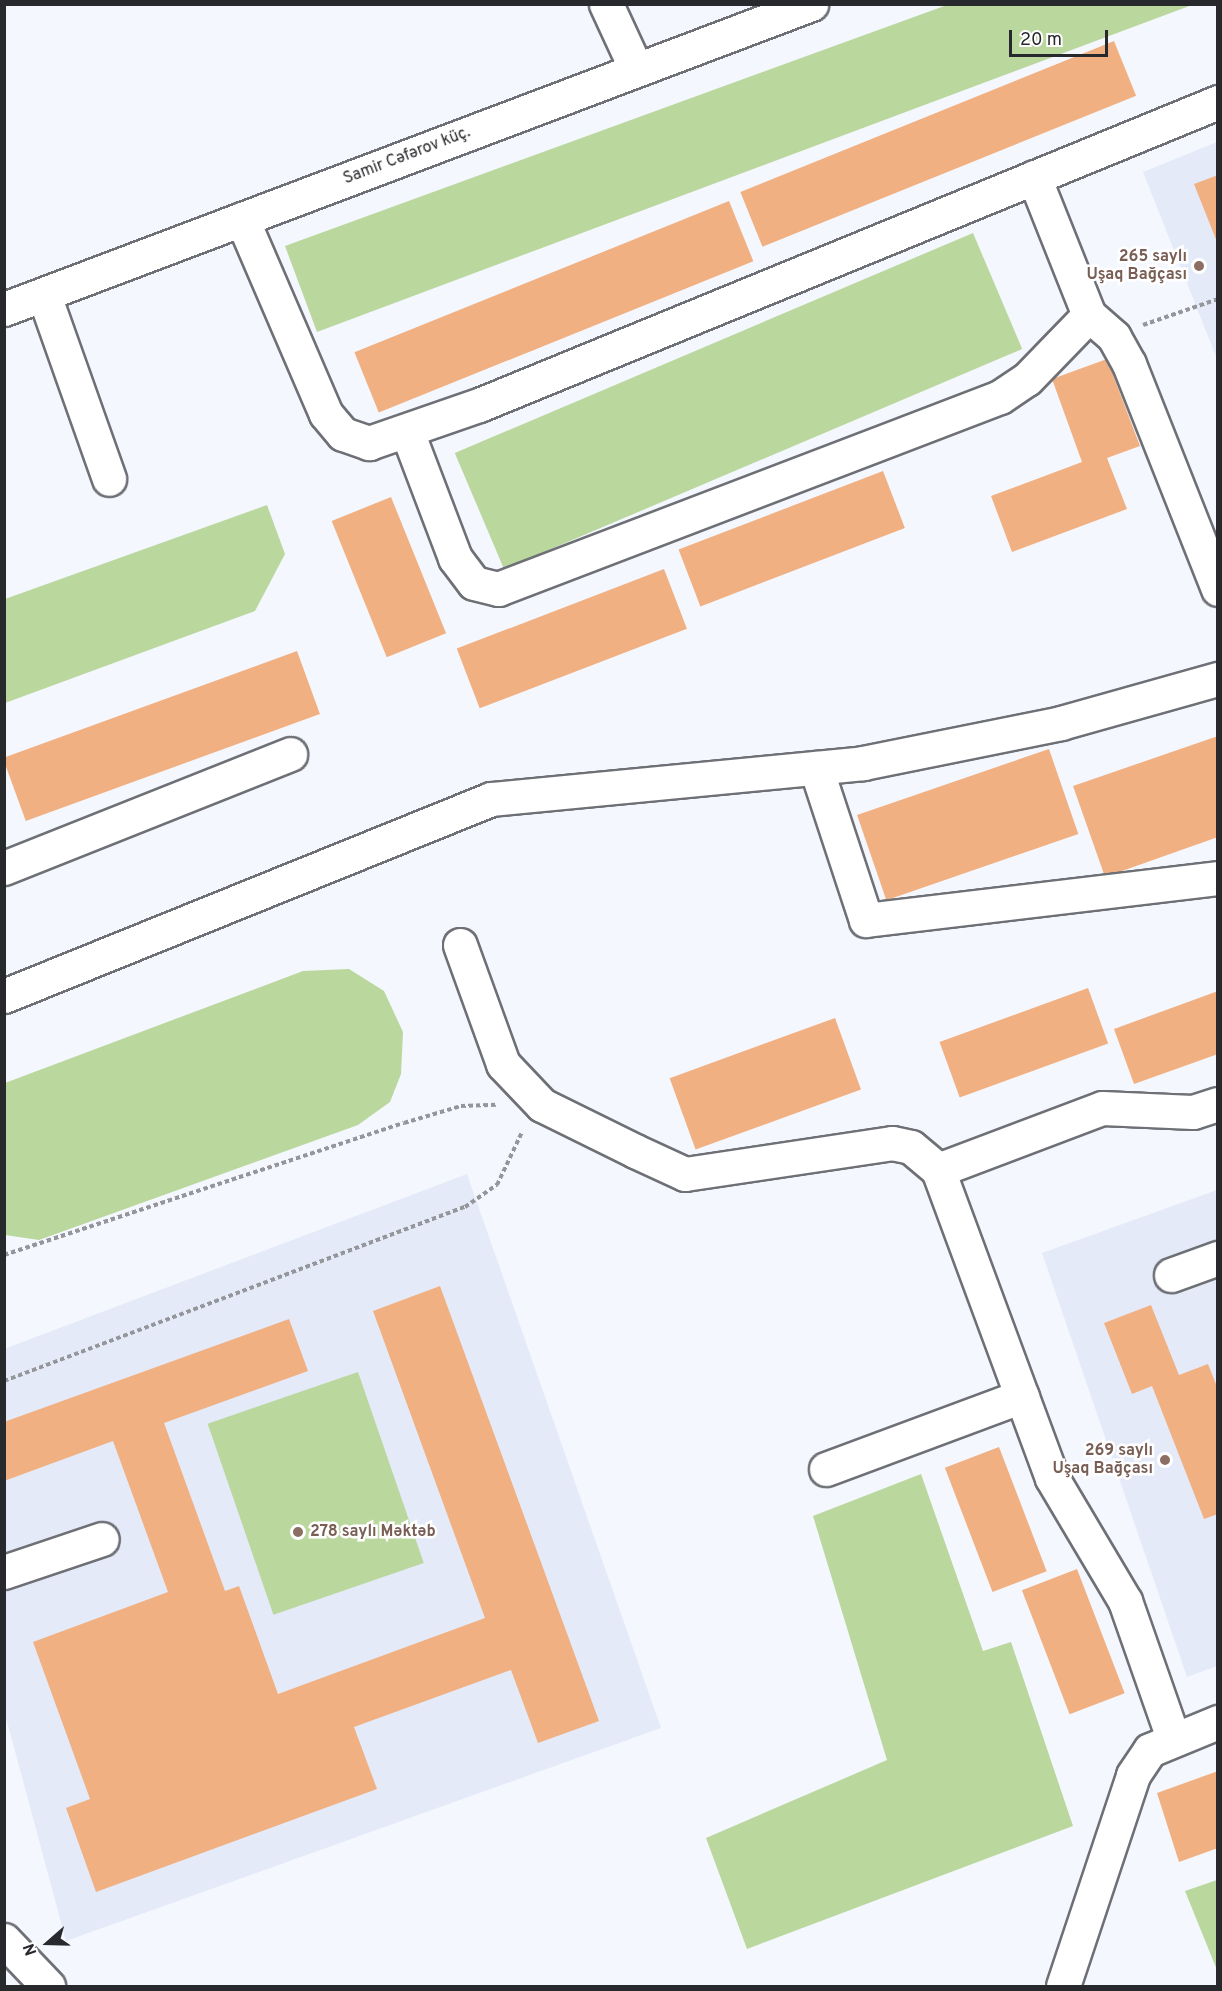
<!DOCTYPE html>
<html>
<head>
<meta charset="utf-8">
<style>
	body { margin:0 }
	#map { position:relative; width:1222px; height:1991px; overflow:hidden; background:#f4f7fe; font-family:Overpass,sans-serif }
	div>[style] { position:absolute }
	.built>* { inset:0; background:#e4eaf8 }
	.green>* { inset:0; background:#bad79d; transform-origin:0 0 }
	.building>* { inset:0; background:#f1b082; transform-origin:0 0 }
	.path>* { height:4px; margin-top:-2px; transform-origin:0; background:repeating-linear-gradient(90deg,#94969b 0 4.5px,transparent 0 7.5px) }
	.roads { filter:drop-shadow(2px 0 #6e7076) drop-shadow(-2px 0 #6e7076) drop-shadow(0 2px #6e7076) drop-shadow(0 -2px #6e7076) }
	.minor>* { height:33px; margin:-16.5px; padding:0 16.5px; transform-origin:16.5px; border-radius:16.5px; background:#fff }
	.dots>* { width:16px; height:16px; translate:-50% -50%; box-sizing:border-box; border:3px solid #fff; border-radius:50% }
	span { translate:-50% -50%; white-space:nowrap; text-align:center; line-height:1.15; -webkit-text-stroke:5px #fff; paint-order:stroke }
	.street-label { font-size:16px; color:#28292c }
	.education-label { font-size:16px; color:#785e54; font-weight:700 }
	.right { translate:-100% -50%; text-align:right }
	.left { translate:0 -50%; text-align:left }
	.frame { position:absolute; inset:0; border:6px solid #28292c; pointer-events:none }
	.north { position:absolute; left:18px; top:1913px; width:60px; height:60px; -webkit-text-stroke:4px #fff; paint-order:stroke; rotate:250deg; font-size:16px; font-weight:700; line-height:24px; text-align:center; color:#28292c }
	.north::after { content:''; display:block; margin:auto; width:21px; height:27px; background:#28292c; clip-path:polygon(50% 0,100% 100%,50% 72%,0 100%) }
	.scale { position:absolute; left:1009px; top:30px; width:99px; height:27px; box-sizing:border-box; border:3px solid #28292c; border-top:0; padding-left:8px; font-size:18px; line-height:21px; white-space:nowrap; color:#28292c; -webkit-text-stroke:4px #fff; paint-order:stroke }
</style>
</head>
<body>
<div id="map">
	<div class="built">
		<i style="clip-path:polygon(1217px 142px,1217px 359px,1143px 172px)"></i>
		<i style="clip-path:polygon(467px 1174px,661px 1728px,66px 1941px,5px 1714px,4px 1349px)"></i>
		<i style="clip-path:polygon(1217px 1190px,1217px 1666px,1187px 1677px,1042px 1253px)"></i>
	</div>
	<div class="green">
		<i style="clip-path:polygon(947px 5px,1192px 5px,317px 332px,285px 246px)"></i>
		<i style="left:973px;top:233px;width:126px;height:563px;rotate:67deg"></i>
		<i style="clip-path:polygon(267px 505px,285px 554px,255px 611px,5px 703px,5px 599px)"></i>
		<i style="clip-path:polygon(349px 969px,384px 991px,403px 1032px,401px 1074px,390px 1102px,358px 1125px,39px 1240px,5px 1235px,5px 1083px,303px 971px)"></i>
		<i style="left:358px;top:1372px;width:202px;height:159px;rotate:71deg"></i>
		<i style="clip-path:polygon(921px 1474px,983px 1651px,1011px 1642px,1073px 1826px,747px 1949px,706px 1838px,887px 1760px,813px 1516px)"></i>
		<i style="clip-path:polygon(1217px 1880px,1218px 1880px,1217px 1970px,1185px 1891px)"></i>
	</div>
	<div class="building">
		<i style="left:1114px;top:41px;width:59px;height:403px;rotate:68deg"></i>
		<i style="clip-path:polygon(1218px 175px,1218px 242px,1217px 242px,1194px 184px)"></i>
		<i style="left:729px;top:201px;width:65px;height:404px;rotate:68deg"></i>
		<i style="clip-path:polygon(1107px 359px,1140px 446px,1107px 458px,1127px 509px,1012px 552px,991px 496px,1082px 462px,1052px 379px)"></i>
		<i style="left:883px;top:471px;width:61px;height:219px;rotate:69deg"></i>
		<i style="left:391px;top:497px;width:147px;height:64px;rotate:68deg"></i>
		<i style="left:664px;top:569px;width:64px;height:222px;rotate:69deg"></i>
		<i style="left:297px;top:651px;width:67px;height:313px;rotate:70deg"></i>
		<i style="clip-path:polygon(1218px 736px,1218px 837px,1105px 877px,1073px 786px)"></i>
		<i style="left:1049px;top:749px;width:90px;height:203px;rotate:71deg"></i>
		<i style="left:1088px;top:988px;width:59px;height:158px;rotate:70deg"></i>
		<i style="clip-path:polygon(1218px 991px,1218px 1054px,1134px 1084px,1114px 1029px)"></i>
		<i style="left:835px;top:1018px;width:76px;height:176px;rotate:70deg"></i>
		<i style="clip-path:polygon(440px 1286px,599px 1721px,538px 1743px,511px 1670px,354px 1727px,377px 1789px,96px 1892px,66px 1808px,90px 1799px,33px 1642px,168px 1592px,113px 1441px,4px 1481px,4px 1422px,289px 1319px,308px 1371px,164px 1423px,225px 1591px,239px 1586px,278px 1694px,485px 1618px,373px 1311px)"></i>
		<i style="clip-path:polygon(1151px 1305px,1179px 1375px,1208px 1364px,1218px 1389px,1218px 1514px,1204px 1519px,1152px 1386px,1132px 1394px,1104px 1323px)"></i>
		<i style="left:999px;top:1447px;width:133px;height:58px;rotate:69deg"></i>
		<i style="left:1077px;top:1569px;width:133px;height:59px;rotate:69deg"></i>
		<i style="clip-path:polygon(1218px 1771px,1218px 1848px,1179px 1862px,1157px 1793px)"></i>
	</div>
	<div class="path">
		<i style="left:1143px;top:325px;width:79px;rotate:-19.1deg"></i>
		<i style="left:4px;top:1255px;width:421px;rotate:-18.3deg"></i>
		<i style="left:404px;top:1123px;width:59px;rotate:-16.6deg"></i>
		<i style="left:461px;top:1106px;width:35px;rotate:-2deg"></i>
		<i style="left:4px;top:1381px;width:493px;rotate:-20.7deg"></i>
		<i style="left:465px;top:1207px;width:39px;rotate:-35deg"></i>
		<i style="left:497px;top:1185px;width:59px;rotate:-64.7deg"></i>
	</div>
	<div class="roads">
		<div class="minor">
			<i style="left:606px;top:4px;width:72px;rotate:65.2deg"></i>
			<i style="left:1034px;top:177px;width:149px;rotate:68.3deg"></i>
			<i style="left:1089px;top:315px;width:33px;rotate:41deg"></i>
			<i style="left:1114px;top:337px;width:31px;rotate:61deg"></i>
			<i style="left:1129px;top:364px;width:242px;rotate:68.4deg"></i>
			<i style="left:242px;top:219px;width:212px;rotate:66.7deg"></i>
			<i style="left:326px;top:414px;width:26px;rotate:50deg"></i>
			<i style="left:343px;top:434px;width:28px;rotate:19deg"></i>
			<i style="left:369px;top:443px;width:116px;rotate:-19.1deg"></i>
			<i style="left:479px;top:405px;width:799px;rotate:-22.29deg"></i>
			<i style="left:44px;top:295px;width:195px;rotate:70.5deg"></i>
			<i style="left:4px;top:309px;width:863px;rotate:-20.7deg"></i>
			<i style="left:408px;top:434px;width:133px;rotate:69.2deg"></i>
			<i style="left:455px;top:558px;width:31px;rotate:53deg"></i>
			<i style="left:474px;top:583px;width:25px;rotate:14deg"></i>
			<i style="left:498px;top:589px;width:537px;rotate:-20.93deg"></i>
			<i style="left:1000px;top:397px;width:32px;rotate:-34deg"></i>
			<i style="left:1027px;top:379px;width:89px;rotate:-45.9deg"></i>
			<i style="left:816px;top:768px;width:160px;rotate:71.8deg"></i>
			<i style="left:866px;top:920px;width:354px;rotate:-6.8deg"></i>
			<i style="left:4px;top:868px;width:308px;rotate:-21.7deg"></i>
			<i style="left:460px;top:945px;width:127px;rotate:70.1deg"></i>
			<i style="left:503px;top:1064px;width:57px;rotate:46.4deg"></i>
			<i style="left:542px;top:1105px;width:104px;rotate:26.3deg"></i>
			<i style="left:635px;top:1151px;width:55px;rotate:24.7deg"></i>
			<i style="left:685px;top:1174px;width:209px;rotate:-8.5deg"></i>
			<i style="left:892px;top:1143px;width:19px;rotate:12deg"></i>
			<i style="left:911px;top:1147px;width:35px;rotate:40deg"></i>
			<i style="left:4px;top:996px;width:525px;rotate:-22.02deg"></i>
			<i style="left:491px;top:799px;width:374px;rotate:-5.5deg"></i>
			<i style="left:863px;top:763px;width:202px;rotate:-11.4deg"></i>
			<i style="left:1061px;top:723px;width:163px;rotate:-15.7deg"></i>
			<i style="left:1171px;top:1275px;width:50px;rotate:-19.9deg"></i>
			<i style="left:826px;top:1469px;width:209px;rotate:-20.4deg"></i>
			<i style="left:4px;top:1572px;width:103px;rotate:-18.6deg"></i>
			<i style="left:1173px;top:1738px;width:145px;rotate:-109.3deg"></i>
			<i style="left:1125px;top:1601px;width:143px;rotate:-120.7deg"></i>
			<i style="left:1052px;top:1478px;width:328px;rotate:-110.3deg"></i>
			<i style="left:938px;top:1170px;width:175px;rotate:-20.7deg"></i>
			<i style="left:1102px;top:1108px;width:91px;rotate:2.5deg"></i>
			<i style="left:1193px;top:1112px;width:26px;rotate:-18deg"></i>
			<i style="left:4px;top:1940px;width:64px;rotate:46.3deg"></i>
			<i style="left:1063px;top:1986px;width:222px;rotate:-71.6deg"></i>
			<i style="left:1133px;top:1775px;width:30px;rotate:-56deg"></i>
			<i style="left:1150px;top:1750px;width:74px;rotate:-22.4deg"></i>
		</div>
	</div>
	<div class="dots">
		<i style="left:1199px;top:266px;background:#8d6e63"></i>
		<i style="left:1165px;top:1460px;background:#8d6e63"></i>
		<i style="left:298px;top:1532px;background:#8d6e63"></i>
	</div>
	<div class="street-label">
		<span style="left:407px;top:156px;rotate:-21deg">Samir Cəfərov küç.</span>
	</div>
	<div class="education-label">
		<span class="right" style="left:1187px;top:266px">265 saylı<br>Uşaq Bağçası</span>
		<span class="right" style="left:1153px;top:1460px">269 saylı<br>Uşaq Bağçası</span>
		<span class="left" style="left:310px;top:1532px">278 saylı Məktəb</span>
	</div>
	<div class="frame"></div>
	<div class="north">N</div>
	<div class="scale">20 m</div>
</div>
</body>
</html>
